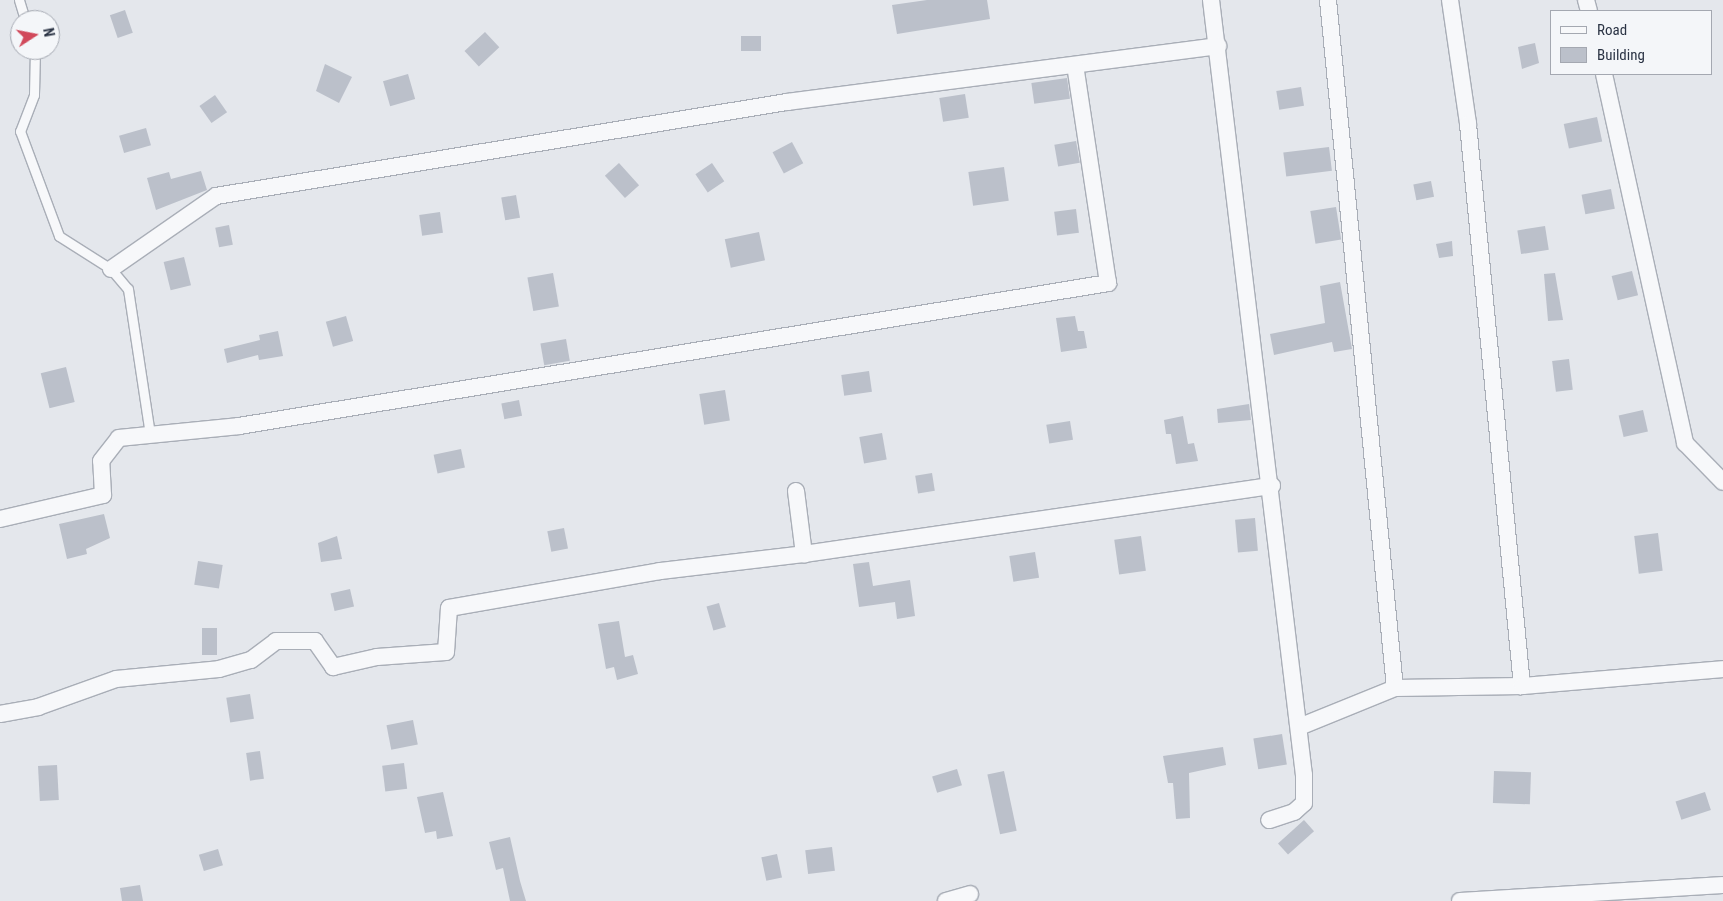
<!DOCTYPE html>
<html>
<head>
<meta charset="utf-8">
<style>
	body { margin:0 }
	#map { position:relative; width:1723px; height:901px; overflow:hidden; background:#e4e7ec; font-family:"Roboto Condensed",sans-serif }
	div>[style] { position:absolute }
	.building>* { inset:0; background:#bbc0ca; transform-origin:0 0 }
	.roads { filter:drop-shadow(1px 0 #a9aeb7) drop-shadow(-1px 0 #a9aeb7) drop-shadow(0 1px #a9aeb7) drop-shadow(0 -1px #a9aeb7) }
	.lane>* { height:9px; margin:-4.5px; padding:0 4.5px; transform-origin:4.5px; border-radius:4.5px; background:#f7f8fa }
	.street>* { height:16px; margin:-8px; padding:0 8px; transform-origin:8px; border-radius:8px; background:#f7f8fa }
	span { translate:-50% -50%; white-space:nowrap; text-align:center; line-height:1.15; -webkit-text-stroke:4px #f4f6f9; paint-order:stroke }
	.legend { position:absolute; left:1550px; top:10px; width:162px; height:65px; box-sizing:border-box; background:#f4f6f9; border:1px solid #a4a8b1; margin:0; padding:6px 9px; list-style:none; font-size:15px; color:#2b3445 }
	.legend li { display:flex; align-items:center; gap:10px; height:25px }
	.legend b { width:25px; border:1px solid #a4a8b1 }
	.north { position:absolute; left:10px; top:10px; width:50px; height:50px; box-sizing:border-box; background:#f4f6f9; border:1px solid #a4a8b1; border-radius:50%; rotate:79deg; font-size:14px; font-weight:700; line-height:20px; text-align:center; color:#2b3445 }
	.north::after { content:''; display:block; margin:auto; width:18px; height:22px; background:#d1495b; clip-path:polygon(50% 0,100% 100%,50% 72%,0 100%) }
</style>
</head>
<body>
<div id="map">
	<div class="building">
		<i style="clip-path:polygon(927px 0,987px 0,990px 19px,897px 34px,892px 5px)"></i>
		<i style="left:125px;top:10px;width:24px;height:16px;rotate:71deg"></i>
		<i style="left:485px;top:32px;width:21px;height:28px;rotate:47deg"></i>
		<i style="left:741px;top:36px;width:20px;height:15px"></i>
		<i style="clip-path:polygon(1535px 43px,1539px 63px,1522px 69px,1518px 47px)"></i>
		<i style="clip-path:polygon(325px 64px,352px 77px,339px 103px,316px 91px)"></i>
		<i style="left:408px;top:74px;width:26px;height:26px;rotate:74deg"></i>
		<i style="left:1067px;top:78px;width:21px;height:36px;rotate:82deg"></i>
		<i style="left:1301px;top:87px;width:19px;height:25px;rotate:81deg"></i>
		<i style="left:965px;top:94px;width:24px;height:26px;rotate:81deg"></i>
		<i style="left:215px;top:95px;width:21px;height:19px;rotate:55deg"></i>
		<i style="left:1597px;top:117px;width:25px;height:34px;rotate:78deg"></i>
		<i style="left:146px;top:128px;width:18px;height:28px;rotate:74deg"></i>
		<i style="left:1076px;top:141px;width:22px;height:22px;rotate:80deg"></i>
		<i style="left:792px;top:142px;width:24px;height:22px;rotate:62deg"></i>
		<i style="left:1329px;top:147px;width:24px;height:46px;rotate:83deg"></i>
		<i style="left:619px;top:163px;width:30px;height:19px;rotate:48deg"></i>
		<i style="left:712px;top:163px;width:22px;height:20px;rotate:56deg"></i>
		<i style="left:1004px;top:167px;width:34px;height:36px;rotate:82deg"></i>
		<i style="clip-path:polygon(201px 171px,207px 190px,156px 210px,147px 178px,169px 172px,171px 179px)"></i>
		<i style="left:1431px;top:181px;width:16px;height:18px;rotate:79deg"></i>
		<i style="left:1611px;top:189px;width:20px;height:30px;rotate:79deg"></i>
		<i style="left:516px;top:195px;width:23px;height:15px;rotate:80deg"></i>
		<i style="left:1336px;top:207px;width:33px;height:26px;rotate:81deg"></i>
		<i style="left:1076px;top:209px;width:24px;height:22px;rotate:83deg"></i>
		<i style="left:440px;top:212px;width:21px;height:21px;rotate:82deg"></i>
		<i style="left:229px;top:225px;width:20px;height:14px;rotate:79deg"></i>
		<i style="left:1545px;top:226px;width:24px;height:28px;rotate:81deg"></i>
		<i style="left:759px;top:232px;width:29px;height:35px;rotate:78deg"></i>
		<i style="clip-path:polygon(1452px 241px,1453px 256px,1439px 258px,1436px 244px)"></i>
		<i style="left:184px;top:257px;width:29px;height:21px;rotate:76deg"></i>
		<i style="left:1632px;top:271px;width:25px;height:21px;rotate:76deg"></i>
		<i style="left:553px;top:273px;width:34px;height:26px;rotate:80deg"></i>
		<i style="clip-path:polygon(1555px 273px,1563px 320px,1548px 321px,1544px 274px)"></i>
		<i style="clip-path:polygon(1340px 282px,1352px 349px,1334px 352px,1332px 342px,1274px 355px,1270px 334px,1325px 323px,1320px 286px)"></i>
		<i style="left:346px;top:316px;width:26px;height:21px;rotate:74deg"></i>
		<i style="clip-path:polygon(1075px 316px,1078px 331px,1084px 331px,1087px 348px,1061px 352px,1056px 318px)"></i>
		<i style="clip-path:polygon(278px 331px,283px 356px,259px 360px,258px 355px,227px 363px,224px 349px,260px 340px,259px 335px)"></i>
		<i style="left:566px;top:339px;width:22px;height:26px;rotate:80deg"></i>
		<i style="left:1569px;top:359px;width:31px;height:17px;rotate:83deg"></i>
		<i style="left:66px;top:367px;width:36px;height:26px;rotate:76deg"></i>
		<i style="left:869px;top:371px;width:21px;height:28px;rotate:82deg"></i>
		<i style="left:725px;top:390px;width:31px;height:26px;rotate:81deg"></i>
		<i style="left:519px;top:400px;width:16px;height:18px;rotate:79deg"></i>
		<i style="clip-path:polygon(1249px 404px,1251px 420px,1218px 423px,1217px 409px)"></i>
		<i style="left:1643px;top:410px;width:22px;height:25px;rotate:77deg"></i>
		<i style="clip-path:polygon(1183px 416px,1188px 444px,1194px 443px,1198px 461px,1176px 464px,1171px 434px,1166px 434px,1164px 420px)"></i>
		<i style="left:1070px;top:421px;width:19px;height:24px;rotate:81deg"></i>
		<i style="left:882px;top:433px;width:27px;height:23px;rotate:80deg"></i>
		<i style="left:461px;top:449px;width:19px;height:28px;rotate:78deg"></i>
		<i style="left:932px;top:473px;width:18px;height:17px;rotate:81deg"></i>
		<i style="clip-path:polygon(104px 514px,110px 538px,86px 549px,87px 554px,67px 559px,59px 524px)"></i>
		<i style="left:1255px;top:518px;width:33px;height:20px;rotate:85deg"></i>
		<i style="left:564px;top:528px;width:21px;height:17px;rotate:79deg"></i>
		<i style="left:1658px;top:533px;width:38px;height:24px;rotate:83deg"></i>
		<i style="clip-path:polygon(337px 536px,342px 559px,321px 562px,318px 543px)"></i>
		<i style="left:1141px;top:536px;width:35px;height:27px;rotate:82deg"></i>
		<i style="left:1035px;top:552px;width:26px;height:26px;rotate:81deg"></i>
		<i style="left:198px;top:561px;width:25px;height:24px;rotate:9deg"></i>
		<i style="clip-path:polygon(869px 562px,873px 586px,910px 580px,915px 616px,897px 619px,895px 602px,859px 607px,853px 564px)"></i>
		<i style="left:350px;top:589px;width:18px;height:20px;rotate:77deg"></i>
		<i style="left:719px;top:603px;width:25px;height:13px;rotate:74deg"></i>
		<i style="clip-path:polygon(619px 621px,625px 657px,633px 655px,638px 674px,617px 680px,614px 667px,606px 669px,598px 624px)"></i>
		<i style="left:202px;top:628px;width:15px;height:27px"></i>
		<i style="left:250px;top:694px;width:25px;height:24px;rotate:81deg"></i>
		<i style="left:413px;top:720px;width:25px;height:27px;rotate:79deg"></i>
		<i style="left:1282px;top:734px;width:31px;height:29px;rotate:81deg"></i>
		<i style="clip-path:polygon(1223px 747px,1226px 765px,1189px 773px,1190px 818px,1176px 819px,1173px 783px,1168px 783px,1163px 756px)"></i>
		<i style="left:260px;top:751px;width:28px;height:14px;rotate:82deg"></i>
		<i style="left:404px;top:763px;width:26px;height:22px;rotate:83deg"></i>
		<i style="left:57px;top:765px;width:35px;height:19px;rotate:87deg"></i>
		<i style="left:957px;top:769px;width:17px;height:26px;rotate:73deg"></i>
		<i style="left:1004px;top:771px;width:61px;height:17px;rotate:78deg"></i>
		<i style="left:1494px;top:771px;width:37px;height:32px;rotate:2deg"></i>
		<i style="clip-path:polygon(443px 792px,453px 836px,437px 839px,436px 831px,425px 833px,417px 797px)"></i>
		<i style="left:1705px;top:792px;width:19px;height:31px;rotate:72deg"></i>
		<i style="left:1304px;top:820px;width:15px;height:35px;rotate:48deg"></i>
		<i style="clip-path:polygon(510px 837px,520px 881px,526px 901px,510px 901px,503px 868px,496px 870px,489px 842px)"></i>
		<i style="left:832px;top:847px;width:24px;height:27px;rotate:83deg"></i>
		<i style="left:218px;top:849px;width:17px;height:20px;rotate:73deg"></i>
		<i style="left:777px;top:854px;width:24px;height:16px;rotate:78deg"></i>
		<i style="clip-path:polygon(140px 885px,143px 901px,122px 901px,120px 888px)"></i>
	</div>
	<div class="roads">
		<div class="lane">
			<i style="left:19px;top:0;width:21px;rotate:73deg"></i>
			<i style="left:35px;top:50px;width:45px;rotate:91.3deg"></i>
			<i style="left:34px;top:95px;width:39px;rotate:111deg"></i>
			<i style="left:20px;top:131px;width:112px;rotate:69.6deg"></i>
			<i style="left:59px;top:236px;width:62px;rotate:32.4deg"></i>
			<i style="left:111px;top:269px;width:26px;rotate:50deg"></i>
			<i style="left:128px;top:289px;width:147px;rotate:81.4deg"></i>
		</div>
		<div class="street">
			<i style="left:1211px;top:0;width:781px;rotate:83.16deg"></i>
			<i style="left:1304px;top:775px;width:28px;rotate:90deg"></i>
			<i style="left:1304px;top:803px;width:13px;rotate:138deg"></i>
			<i style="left:1294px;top:812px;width:26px;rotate:162deg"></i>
			<i style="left:1328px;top:0;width:691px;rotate:84.44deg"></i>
			<i style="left:1450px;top:0;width:125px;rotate:81.7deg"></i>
			<i style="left:1468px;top:124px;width:565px;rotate:84.51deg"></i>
			<i style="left:1586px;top:0;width:11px;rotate:75deg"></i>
			<i style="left:1604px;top:74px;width:378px;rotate:77.6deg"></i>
			<i style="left:1685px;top:443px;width:54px;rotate:45.7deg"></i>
			<i style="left:111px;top:269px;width:128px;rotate:-34.8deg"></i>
			<i style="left:216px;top:196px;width:579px;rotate:-9.35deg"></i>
			<i style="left:787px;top:102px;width:435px;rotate:-7.4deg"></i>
			<i style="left:796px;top:491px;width:64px;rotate:82.8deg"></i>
			<i style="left:804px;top:554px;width:473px;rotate:-8.3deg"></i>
			<i style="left:0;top:519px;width:106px;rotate:-13.1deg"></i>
			<i style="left:103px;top:495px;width:34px;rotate:-93deg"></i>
			<i style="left:101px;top:461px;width:29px;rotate:-52deg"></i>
			<i style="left:119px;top:438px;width:121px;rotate:-5.7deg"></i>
			<i style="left:239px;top:426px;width:881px;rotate:-9.34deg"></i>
			<i style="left:1108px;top:283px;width:220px;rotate:-98.6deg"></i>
			<i style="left:0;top:714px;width:39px;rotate:-10deg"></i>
			<i style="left:38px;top:707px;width:83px;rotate:-19.7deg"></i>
			<i style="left:116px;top:679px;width:103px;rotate:-5.5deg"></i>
			<i style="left:219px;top:669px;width:33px;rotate:-16deg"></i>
			<i style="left:251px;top:660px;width:31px;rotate:-37deg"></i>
			<i style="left:276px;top:641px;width:39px"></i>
			<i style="left:315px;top:641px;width:32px;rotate:55deg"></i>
			<i style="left:333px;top:667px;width:45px;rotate:-12.8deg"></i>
			<i style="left:377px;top:657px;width:69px;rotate:-4.1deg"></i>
			<i style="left:446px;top:652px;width:44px;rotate:-86.1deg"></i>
			<i style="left:449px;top:608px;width:214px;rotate:-9.9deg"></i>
			<i style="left:660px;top:571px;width:145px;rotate:-6.7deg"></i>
			<i style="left:1299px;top:727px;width:104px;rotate:-22.1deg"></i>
			<i style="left:1395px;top:688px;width:127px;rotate:-0.9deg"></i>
			<i style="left:1522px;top:686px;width:202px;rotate:-4.8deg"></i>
			<i style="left:946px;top:901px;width:25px;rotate:-16deg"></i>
			<i style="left:1460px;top:901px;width:263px;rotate:-3.5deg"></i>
		</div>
	</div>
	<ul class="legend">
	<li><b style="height:6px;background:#f7f8fa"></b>Road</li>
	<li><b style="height:14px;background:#bbc0ca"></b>Building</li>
	</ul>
	<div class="north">N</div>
</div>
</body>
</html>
